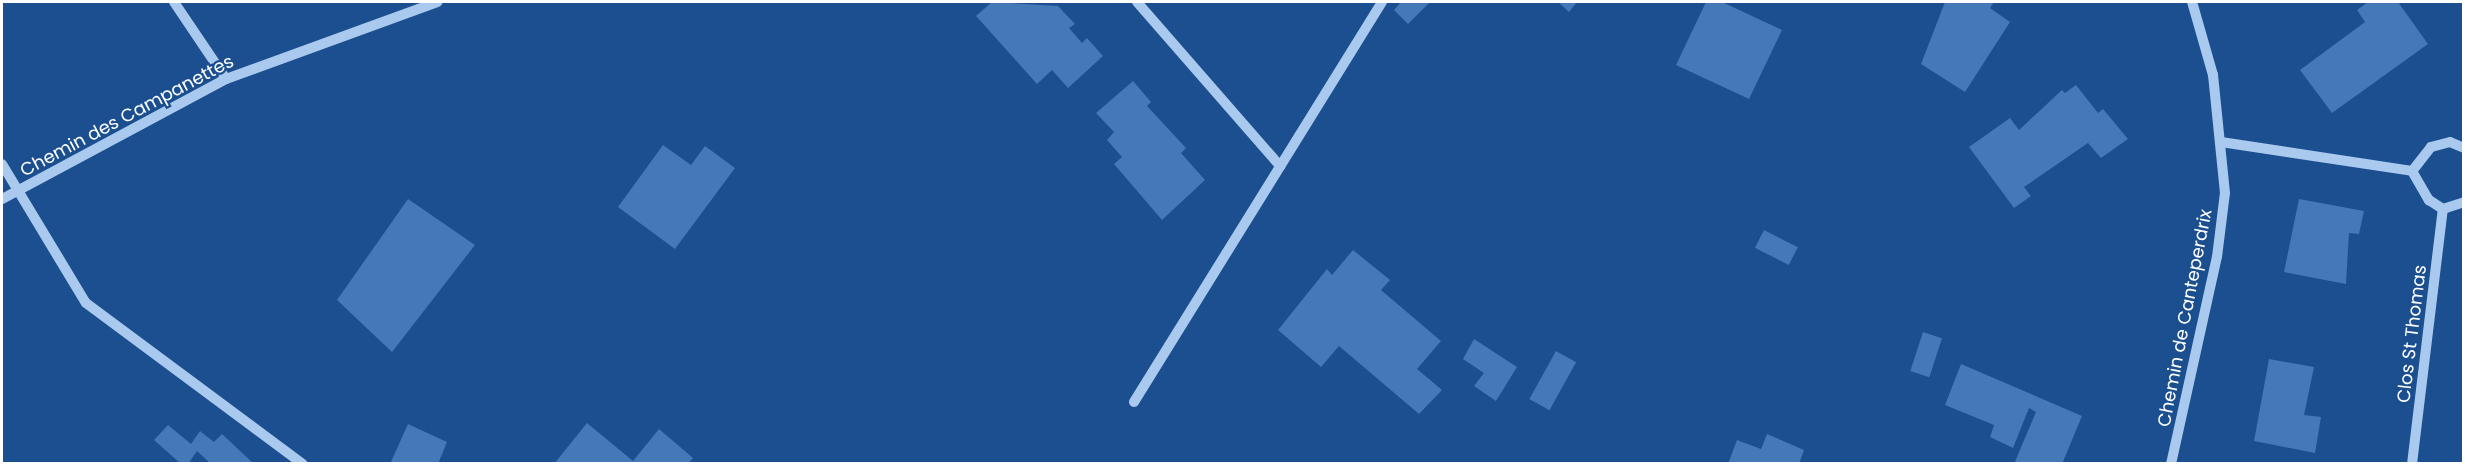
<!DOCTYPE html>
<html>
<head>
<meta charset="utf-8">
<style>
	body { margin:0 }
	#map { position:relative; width:2465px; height:465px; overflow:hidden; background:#1b4f8f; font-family:Poppins,sans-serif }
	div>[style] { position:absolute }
	.building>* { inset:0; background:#4478b7; transform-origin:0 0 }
	.minor>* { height:10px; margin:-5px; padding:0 5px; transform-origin:5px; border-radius:5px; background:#a9c9ee }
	span { translate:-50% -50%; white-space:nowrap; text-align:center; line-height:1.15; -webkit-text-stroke:4.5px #1b4f8f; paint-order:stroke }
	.street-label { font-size:18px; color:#fff }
	.frame { position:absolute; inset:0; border:3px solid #fff; pointer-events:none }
</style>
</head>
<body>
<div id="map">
	<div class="building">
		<i style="clip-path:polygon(992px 2px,1058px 6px,1075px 24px,1069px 28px,1082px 43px,1087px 38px,1103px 56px,1068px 88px,1052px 70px,1037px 84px,976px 16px)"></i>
		<i style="clip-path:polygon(1401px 2px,1430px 2px,1408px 24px,1394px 10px)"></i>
		<i style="clip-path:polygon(1558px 2px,1577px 2px,1569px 12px)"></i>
		<i style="clip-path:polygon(1706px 2px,1722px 2px,1782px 30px,1749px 99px,1676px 65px)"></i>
		<i style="clip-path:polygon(1945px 2px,1994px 2px,1990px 8px,2010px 22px,1965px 92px,1921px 64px)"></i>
		<i style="clip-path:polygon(2368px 2px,2398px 2px,2428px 44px,2332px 113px,2300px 70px,2365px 22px,2357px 10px)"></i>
		<i style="clip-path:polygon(1133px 81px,1151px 102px,1147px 106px,1186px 148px,1181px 153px,1205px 180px,1162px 220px,1114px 164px,1122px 157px,1107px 140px,1114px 132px,1096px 113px)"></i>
		<i style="clip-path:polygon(2076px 85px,2098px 113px,2103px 109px,2128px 139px,2101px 158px,2088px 143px,2024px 187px,2031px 196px,2014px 208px,1969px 147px,2010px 118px,2019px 130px,2062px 90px,2065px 93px)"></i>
		<i style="clip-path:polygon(663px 145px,691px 165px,705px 146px,735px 168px,675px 249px,618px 207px)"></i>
		<i style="clip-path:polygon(408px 199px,475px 245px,392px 352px,337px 300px)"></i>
		<i style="clip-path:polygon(2299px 199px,2364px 211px,2359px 234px,2349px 233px,2346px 284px,2284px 272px)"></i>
		<i style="left:1764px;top:230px;width:38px;height:20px;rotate:27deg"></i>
		<i style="clip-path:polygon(1353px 250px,1390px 280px,1381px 290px,1441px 341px,1417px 369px,1442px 390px,1419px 414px,1339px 346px,1321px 367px,1278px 330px,1327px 269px,1332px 275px)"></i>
		<i style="left:1923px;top:332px;width:20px;height:41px;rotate:18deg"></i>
		<i style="clip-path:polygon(1474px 339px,1517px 367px,1496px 401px,1474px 386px,1484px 373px,1463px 359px)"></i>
		<i style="left:1556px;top:351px;width:23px;height:55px;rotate:29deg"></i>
		<i style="clip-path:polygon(2269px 359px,2314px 367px,2304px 415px,2321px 417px,2315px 453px,2254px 441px)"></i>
		<i style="clip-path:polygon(1961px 364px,2082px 416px,2062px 464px,2014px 464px,2036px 412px,2029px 408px,2013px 448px,1990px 437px,1994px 425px,1945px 405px)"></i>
		<i style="clip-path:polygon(587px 423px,633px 461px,659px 429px,693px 458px,688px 464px,554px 464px)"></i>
		<i style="clip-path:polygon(408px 424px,447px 442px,438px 464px,390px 464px)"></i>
		<i style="clip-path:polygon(168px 425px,191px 444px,200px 431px,214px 442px,222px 434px,254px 464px,211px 464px,197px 451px,188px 464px,181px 464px,154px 440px)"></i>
		<i style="clip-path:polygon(1767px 434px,1804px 450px,1799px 464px,1728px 464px,1737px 440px,1761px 449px)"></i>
	</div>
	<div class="minor">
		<i style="left:174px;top:2px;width:93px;rotate:56deg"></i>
		<i style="left:1137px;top:2px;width:218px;rotate:48.9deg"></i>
		<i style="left:2221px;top:142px;width:193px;rotate:8.6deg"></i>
		<i style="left:2464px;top:148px;width:15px;rotate:-157deg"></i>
		<i style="left:2450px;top:142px;width:20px;rotate:165deg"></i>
		<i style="left:2431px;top:147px;width:31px;rotate:128deg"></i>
		<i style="left:2412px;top:171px;width:34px;rotate:60deg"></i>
		<i style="left:2429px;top:200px;width:17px;rotate:33deg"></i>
		<i style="left:2443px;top:209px;width:22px;rotate:-18deg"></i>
		<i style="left:2px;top:164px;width:162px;rotate:58.9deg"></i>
		<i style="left:86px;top:303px;width:270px;rotate:36.6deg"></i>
		<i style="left:2px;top:199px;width:254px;rotate:-28.2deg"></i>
		<i style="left:226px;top:79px;width:225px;rotate:-20deg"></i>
		<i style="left:1134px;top:402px;width:471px;rotate:-58.2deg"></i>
		<i style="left:2171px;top:464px;width:212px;rotate:-77.5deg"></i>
		<i style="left:2217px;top:257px;width:64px;rotate:-82.9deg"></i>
		<i style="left:2225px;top:193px;width:119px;rotate:-95.8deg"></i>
		<i style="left:2213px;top:75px;width:76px;rotate:-106deg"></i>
		<i style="left:2412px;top:464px;width:257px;rotate:-83.1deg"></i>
	</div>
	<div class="street-label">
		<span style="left:127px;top:116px;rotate:-28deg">Chemin des Campanettes</span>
		<span style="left:2185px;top:318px;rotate:-79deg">Chemin de Canteperdrix</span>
		<span style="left:2412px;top:334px;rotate:-83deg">Clos St Thomas</span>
	</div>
	<div class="frame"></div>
</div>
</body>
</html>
